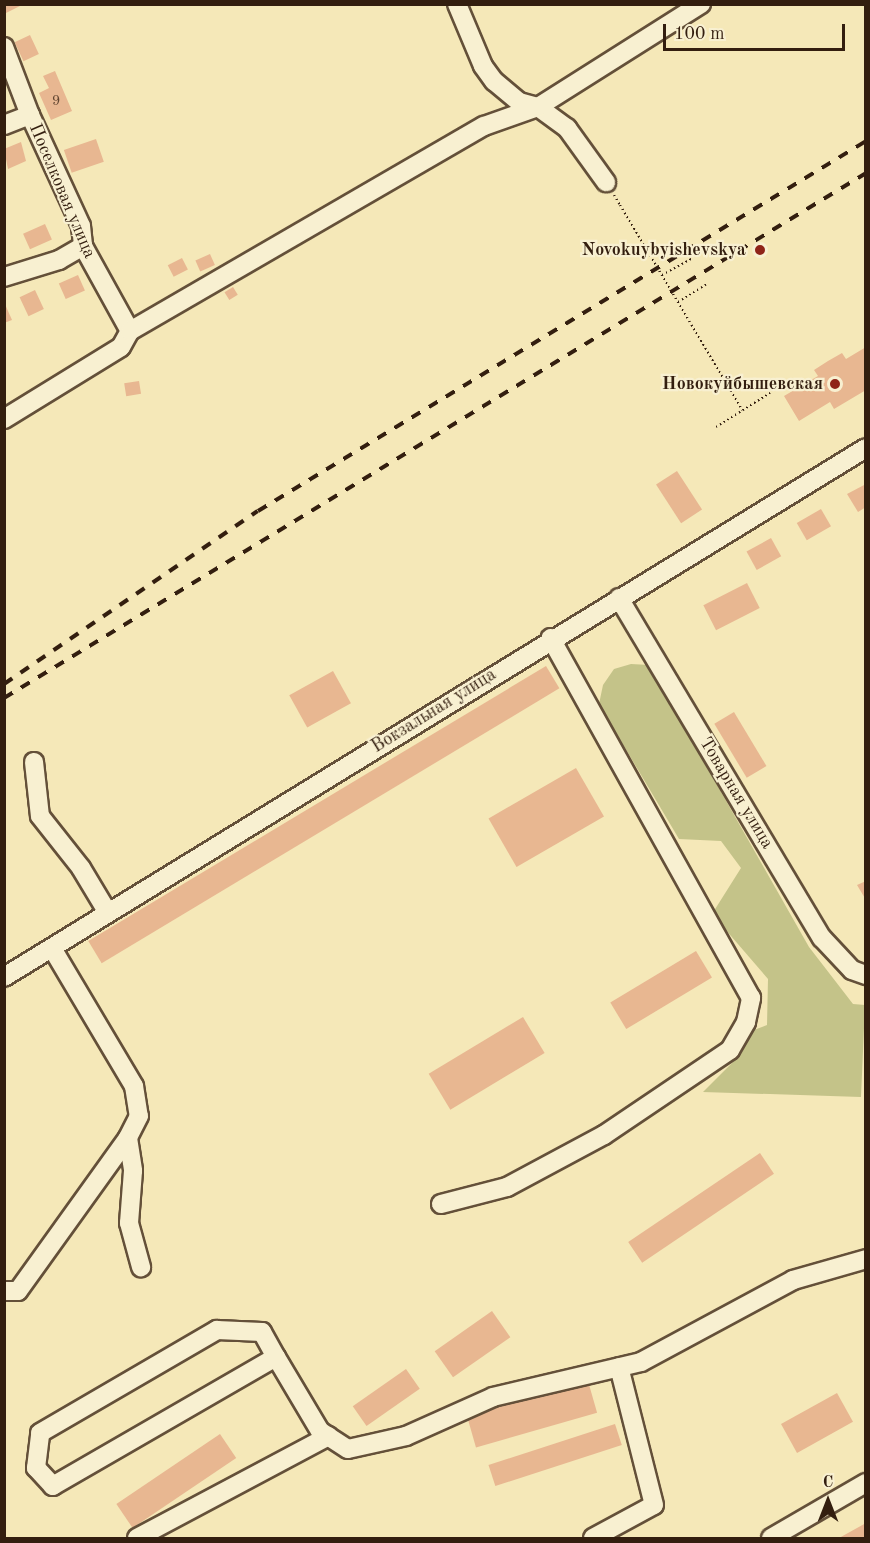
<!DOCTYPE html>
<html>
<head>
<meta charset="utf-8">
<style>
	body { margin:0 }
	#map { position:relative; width:870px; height:1543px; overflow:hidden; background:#f5e8b8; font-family:"Old Standard TT",serif }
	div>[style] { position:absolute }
	.green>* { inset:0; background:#c4c389 }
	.building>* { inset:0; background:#e8b791; transform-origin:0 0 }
	.path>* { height:2px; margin-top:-1px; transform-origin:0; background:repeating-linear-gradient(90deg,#331e0f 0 1.5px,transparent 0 4.5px) }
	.roads { filter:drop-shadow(2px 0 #645039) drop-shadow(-2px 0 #645039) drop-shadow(0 2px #645039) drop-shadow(0 -2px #645039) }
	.minor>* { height:18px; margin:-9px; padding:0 9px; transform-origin:9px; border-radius:9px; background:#f8f0d1 }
	.rail>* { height:4px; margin-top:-2px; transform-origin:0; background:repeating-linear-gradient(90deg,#331e0f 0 10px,transparent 0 20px) }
	.path-bridge>* { height:2px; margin-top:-1px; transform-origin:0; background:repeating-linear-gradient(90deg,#331e0f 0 1.5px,transparent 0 4.5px) }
	.dots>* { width:16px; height:16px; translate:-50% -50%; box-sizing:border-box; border:3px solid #f8f0d1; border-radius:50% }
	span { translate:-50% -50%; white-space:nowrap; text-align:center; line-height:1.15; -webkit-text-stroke:4.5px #f8f0d1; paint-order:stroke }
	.number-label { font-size:15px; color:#604430 }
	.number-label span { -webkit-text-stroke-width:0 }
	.street-label { font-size:18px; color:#331e0f }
	.poi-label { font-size:18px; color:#331e0f; font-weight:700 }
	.right { translate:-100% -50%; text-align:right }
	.frame { position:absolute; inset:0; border:6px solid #331e0f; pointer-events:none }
	.north { position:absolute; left:798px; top:1471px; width:60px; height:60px; -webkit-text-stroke:4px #f8f0d1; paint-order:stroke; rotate:0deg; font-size:16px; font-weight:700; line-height:24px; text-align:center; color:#331e0f }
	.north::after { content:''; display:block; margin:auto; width:21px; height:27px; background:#331e0f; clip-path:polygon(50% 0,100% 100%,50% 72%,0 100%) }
	.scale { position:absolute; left:663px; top:24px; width:182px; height:27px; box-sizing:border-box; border:3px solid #331e0f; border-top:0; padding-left:8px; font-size:18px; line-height:21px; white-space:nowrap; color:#331e0f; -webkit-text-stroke:4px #f8f0d1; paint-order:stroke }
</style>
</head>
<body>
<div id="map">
	<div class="green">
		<i style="clip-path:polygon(631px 664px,649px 665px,809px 947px,853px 1004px,865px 1005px,861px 1097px,703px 1092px,740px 1055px,743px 1034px,767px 1025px,768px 979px,712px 914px,741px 868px,721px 841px,679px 839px,599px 704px,603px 685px,614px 669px)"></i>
	</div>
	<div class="building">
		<i style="clip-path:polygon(4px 4px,24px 4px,4px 14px)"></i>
		<i style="left:30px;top:35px;width:21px;height:17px;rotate:65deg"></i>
		<i style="clip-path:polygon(55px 71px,72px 111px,51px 120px,39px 93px,49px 88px,43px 76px)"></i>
		<i style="left:96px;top:139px;width:24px;height:34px;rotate:71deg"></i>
		<i style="clip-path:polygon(21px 142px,26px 161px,8px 169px,4px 149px)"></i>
		<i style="left:45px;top:224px;width:17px;height:24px;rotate:66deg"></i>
		<i style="left:210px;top:254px;width:12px;height:16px;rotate:66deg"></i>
		<i style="left:182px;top:258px;width:13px;height:16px;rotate:63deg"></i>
		<i style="left:78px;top:275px;width:17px;height:21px;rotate:66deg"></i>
		<i style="left:233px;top:287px;width:9px;height:10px;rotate:58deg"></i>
		<i style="left:35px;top:290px;width:21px;height:17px;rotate:65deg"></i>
		<i style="clip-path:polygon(4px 302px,12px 320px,4px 323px)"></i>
		<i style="clip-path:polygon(866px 347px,866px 390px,834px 409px,830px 402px,799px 421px,784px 396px,818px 376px,814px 370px,828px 361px,842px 353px,846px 359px)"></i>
		<i style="left:139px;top:381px;width:13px;height:15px;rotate:81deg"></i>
		<i style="left:677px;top:471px;width:46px;height:25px;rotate:57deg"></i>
		<i style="clip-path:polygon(866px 484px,866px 507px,858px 512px,847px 494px)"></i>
		<i style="left:821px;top:509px;width:20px;height:28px;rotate:60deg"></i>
		<i style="left:771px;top:538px;width:21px;height:28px;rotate:61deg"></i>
		<i style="left:747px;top:583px;width:28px;height:49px;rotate:63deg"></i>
		<i style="left:546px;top:666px;width:26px;height:534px;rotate:59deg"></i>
		<i style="left:333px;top:671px;width:37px;height:50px;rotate:61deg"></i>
		<i style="left:734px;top:712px;width:63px;height:23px;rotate:59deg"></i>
		<i style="left:576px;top:768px;width:56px;height:101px;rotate:60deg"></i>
		<i style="clip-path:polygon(866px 881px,866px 900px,857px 885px)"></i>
		<i style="left:696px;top:951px;width:31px;height:100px;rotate:59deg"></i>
		<i style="left:523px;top:1017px;width:42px;height:110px;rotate:59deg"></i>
		<i style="left:760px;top:1153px;width:25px;height:159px;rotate:56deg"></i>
		<i style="left:492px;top:1311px;width:32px;height:70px;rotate:55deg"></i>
		<i style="left:406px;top:1369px;width:24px;height:65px;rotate:55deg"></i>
		<i style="left:588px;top:1381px;width:33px;height:126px;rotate:74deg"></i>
		<i style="left:837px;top:1393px;width:33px;height:64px;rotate:61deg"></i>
		<i style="left:615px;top:1424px;width:22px;height:133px;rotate:72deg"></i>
		<i style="left:220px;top:1434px;width:29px;height:125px;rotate:56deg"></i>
		<i style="clip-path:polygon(866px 1523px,866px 1538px,839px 1538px)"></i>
	</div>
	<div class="path">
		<i style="left:614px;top:195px;width:12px;rotate:59deg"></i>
		<i style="left:662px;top:275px;width:35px;rotate:-29deg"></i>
		<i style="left:678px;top:302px;width:34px;rotate:-32deg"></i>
		<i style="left:716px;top:427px;width:64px;rotate:-32.2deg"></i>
	</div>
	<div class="roads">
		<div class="minor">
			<i style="left:457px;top:4px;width:67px;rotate:67.2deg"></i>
			<i style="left:483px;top:66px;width:19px;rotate:54deg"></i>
			<i style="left:494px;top:81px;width:33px;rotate:40deg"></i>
			<i style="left:519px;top:102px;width:20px;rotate:15deg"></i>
			<i style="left:538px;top:107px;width:36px;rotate:36deg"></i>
			<i style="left:567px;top:128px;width:67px;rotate:54.2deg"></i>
			<i style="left:4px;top:47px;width:73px;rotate:69.1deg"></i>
			<i style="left:30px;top:115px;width:122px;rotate:65.3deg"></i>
			<i style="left:81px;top:226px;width:20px;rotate:84deg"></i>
			<i style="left:83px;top:246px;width:97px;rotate:61.1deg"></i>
			<i style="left:4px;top:125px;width:28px;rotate:-21deg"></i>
			<i style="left:4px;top:277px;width:58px;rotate:-17.2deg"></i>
			<i style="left:59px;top:260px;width:28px;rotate:-30deg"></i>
			<i style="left:4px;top:419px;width:137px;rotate:-31.6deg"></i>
			<i style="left:121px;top:347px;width:18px;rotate:-61deg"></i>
			<i style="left:130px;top:331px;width:409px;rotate:-30.1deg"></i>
			<i style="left:484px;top:126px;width:57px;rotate:-19.4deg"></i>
			<i style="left:538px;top:107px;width:193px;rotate:-32.3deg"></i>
			<i style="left:619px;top:598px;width:396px;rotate:59.2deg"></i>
			<i style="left:822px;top:938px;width:44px;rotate:46.8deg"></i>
			<i style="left:852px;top:970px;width:15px;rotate:20deg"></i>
			<i style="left:34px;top:762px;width:54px;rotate:83.7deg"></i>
			<i style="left:40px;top:816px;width:66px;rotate:51.7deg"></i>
			<i style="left:81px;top:868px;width:52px;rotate:59deg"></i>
			<i style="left:52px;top:948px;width:161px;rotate:59.3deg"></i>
			<i style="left:134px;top:1086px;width:30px;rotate:81deg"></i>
			<i style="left:139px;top:1116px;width:25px;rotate:117deg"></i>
			<i style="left:128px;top:1138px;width:33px;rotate:81deg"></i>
			<i style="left:133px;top:1171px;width:52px;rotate:94.4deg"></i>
			<i style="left:129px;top:1223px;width:46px;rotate:74.7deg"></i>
			<i style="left:4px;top:977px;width:1011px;rotate:-31.54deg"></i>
			<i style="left:441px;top:1204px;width:68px;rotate:-14.4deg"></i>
			<i style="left:507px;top:1187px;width:110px;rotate:-28.2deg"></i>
			<i style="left:604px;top:1135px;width:152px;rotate:-34deg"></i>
			<i style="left:730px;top:1050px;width:32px;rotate:-60deg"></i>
			<i style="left:746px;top:1022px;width:25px;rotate:-78deg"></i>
			<i style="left:751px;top:998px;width:412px;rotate:-119.1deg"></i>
			<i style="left:4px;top:1291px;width:14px"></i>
			<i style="left:18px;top:1291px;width:188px;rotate:-54.3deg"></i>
			<i style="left:276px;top:1357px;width:258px;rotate:150deg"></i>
			<i style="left:53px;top:1486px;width:25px;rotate:-133deg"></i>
			<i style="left:36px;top:1468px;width:35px;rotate:-83deg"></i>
			<i style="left:40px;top:1433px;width:205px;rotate:-30.2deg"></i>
			<i style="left:217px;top:1330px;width:45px;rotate:2.5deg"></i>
			<i style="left:262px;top:1332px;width:29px;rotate:61deg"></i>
			<i style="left:276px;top:1357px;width:86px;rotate:59.3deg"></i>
			<i style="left:320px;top:1431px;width:33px;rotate:33deg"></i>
			<i style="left:348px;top:1449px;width:59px;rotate:-12.6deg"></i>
			<i style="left:406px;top:1436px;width:95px;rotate:-24.1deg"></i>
			<i style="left:493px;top:1397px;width:152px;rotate:-13.3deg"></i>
			<i style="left:641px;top:1362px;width:173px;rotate:-28.3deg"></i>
			<i style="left:793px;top:1280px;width:76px;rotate:-16deg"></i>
			<i style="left:137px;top:1538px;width:217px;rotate:-28deg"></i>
			<i style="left:593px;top:1538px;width:69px;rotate:-28.4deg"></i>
			<i style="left:654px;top:1505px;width:142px;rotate:-104.2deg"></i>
			<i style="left:771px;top:1538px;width:110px;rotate:-30.1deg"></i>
		</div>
	</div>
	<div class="rail">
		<i style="left:4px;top:684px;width:307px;rotate:-34.3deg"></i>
		<i style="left:258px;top:511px;width:712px;rotate:-31.32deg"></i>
		<i style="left:4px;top:698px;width:1009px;rotate:-31.34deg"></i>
	</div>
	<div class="path-bridge">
		<i style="left:620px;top:205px;width:239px;rotate:59.2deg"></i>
	</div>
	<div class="dots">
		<i style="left:760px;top:250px;background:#8f2418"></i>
		<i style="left:835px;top:384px;background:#8f2418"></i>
	</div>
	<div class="number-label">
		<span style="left:56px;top:102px">9</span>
	</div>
	<div class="street-label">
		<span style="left:62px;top:191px;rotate:67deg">Поселковая улица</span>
		<span style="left:434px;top:711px;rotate:-32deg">Вокзальная улица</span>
		<span style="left:736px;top:793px;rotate:59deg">Товарная улица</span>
	</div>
	<div class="poi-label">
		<span class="right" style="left:746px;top:250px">Novokuybyishevskya</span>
		<span class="right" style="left:823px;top:384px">Новокуйбышевская</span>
	</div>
	<div class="frame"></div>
	<div class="north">С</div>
	<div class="scale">100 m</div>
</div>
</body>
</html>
